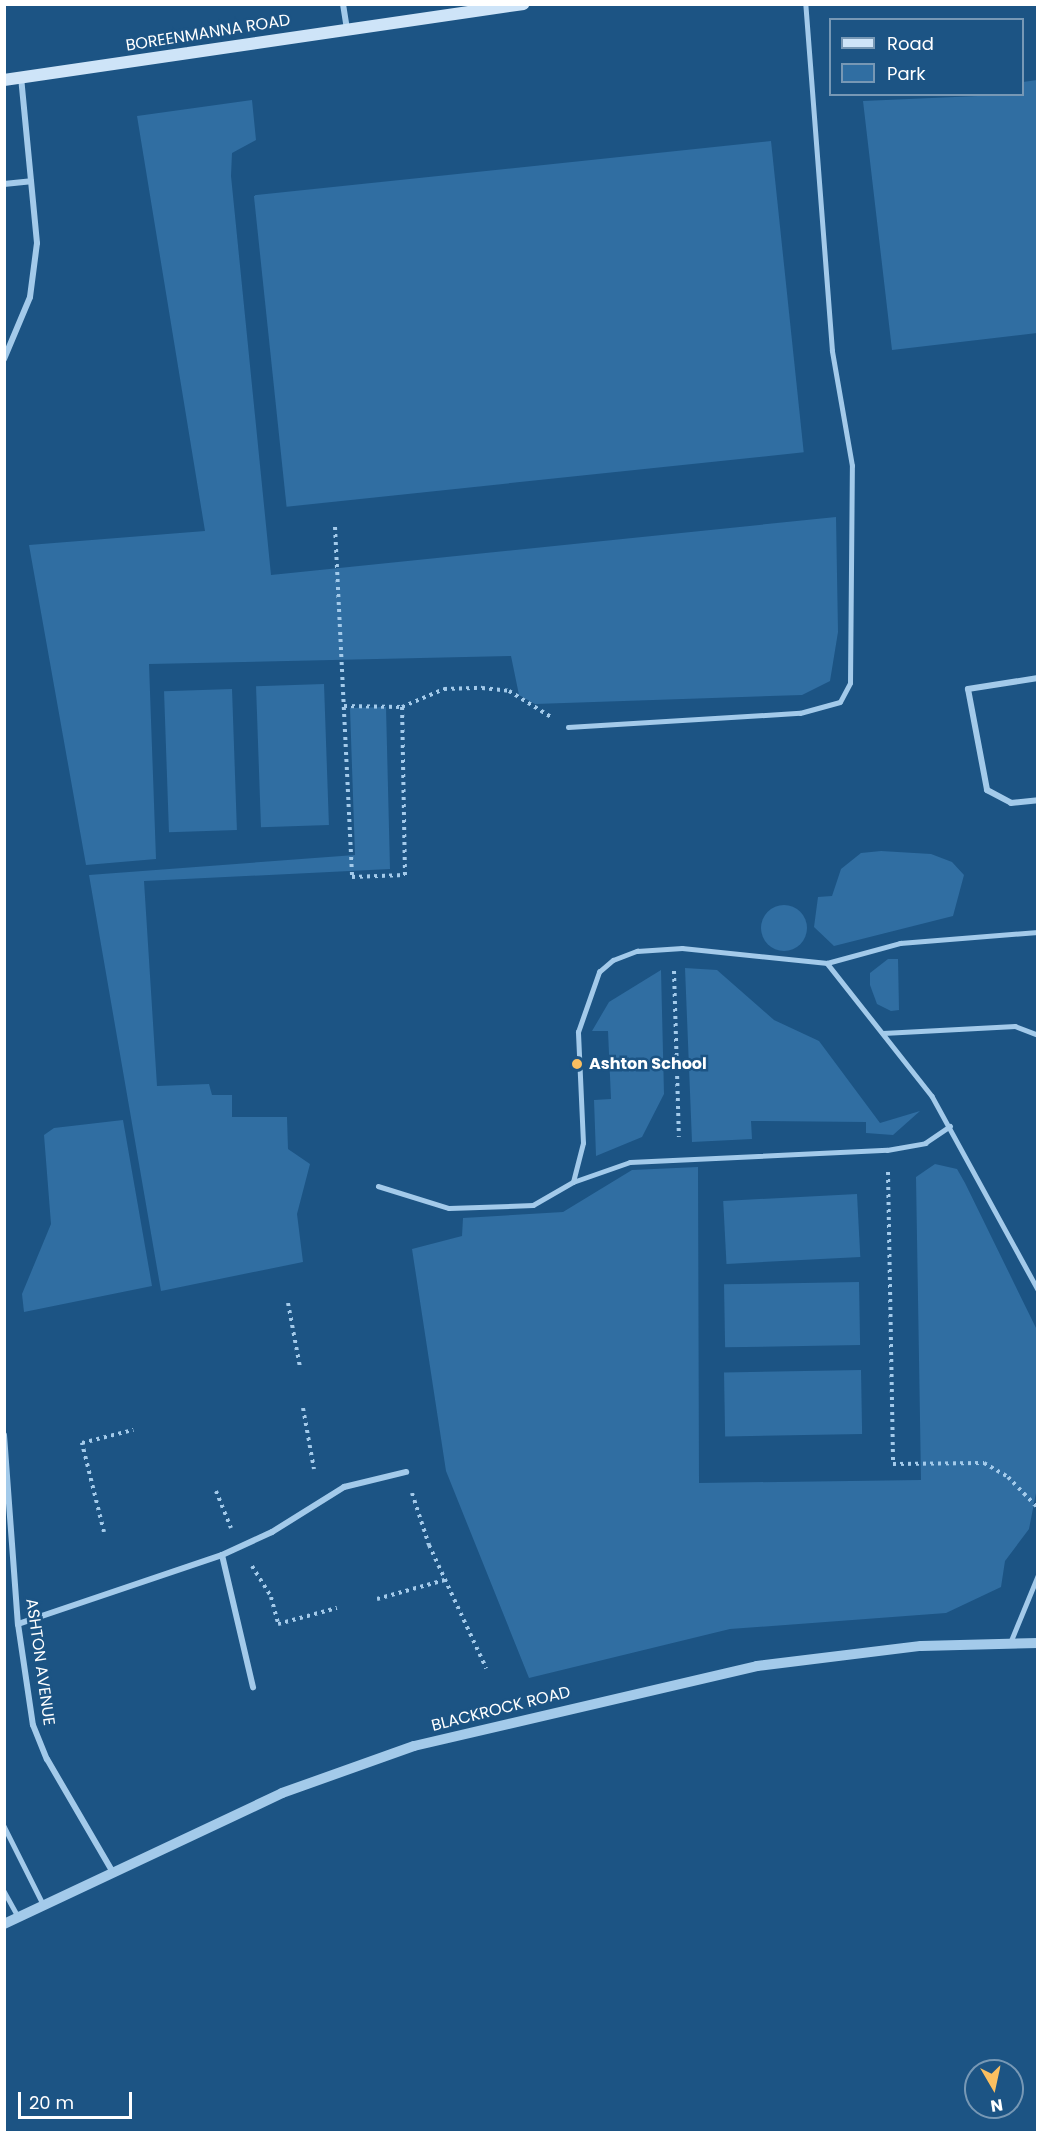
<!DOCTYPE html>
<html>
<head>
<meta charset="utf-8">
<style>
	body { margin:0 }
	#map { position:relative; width:1042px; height:2137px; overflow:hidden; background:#1c5484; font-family:Poppins,sans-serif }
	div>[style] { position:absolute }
	.green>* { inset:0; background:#306ea2; transform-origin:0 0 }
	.round { border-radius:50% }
	.path>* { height:4px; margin-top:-2px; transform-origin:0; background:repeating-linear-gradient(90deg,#a3caea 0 3px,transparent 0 7.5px) }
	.service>* { height:4.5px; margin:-2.25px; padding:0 2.25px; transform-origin:2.25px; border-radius:2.25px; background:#a3caea }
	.minor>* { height:6px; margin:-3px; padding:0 3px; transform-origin:3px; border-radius:3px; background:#a3caea }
	.tertiary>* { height:10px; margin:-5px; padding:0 5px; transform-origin:5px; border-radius:5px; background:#a3caea }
	.secondary>* { height:12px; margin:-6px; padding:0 6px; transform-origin:6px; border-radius:6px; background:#cee4f8 }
	.dots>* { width:16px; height:16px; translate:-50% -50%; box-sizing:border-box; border:3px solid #1c5484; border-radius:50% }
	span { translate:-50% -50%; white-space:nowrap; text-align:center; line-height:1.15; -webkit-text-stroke:5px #1c5484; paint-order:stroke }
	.street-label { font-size:16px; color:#fff }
	.poi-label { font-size:16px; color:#fff; font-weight:700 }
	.left { translate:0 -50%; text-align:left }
	.frame { position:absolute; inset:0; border:6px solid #fff; pointer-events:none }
	.legend { position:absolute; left:829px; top:18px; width:195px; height:78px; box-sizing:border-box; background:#1c5484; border:2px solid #7798b5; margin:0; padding:8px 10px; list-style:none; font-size:18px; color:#fff }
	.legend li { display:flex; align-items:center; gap:12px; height:30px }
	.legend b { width:30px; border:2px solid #7798b5 }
	.north { position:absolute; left:964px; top:2059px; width:60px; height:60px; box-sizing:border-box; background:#1c5484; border:2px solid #7798b5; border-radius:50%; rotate:171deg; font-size:16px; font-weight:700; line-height:24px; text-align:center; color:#fff }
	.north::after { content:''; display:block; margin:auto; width:21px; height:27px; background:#fbbf60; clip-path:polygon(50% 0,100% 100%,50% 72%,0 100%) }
	.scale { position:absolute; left:18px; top:2092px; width:114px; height:27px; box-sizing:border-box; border:3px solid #fff; border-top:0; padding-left:8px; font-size:18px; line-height:21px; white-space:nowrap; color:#fff; -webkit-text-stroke:4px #1c5484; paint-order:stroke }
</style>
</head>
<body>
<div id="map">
	<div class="green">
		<i style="clip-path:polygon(1037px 80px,1037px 333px,892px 350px,863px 101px,1022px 94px,1023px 82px)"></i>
		<i style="clip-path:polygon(252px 100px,256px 140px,232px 153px,231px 176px,271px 575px,836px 517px,838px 632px,830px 681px,802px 695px,535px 704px,519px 695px,511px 656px,149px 664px,156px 859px,86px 865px,29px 545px,205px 531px,137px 116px)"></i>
		<i style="left:771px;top:141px;width:313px;height:520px;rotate:84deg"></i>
		<i style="left:324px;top:684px;width:141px;height:68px;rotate:88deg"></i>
		<i style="left:232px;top:689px;width:141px;height:68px;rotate:88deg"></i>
		<i style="clip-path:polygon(386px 707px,390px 869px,144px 881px,157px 1086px,209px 1084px,212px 1095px,232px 1095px,232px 1117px,287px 1117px,288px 1149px,310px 1164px,297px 1214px,303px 1262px,161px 1291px,89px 875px,355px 855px,350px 708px)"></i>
		<i style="clip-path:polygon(881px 851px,931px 854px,952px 862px,964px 875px,953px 916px,834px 946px,814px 927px,818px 897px,832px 896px,841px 869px,861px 853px)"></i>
		<i class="round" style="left:761px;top:905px;width:46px;height:46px"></i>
		<i style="clip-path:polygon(888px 959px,898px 959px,899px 1010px,891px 1011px,877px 1004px,870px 985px,870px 973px)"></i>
		<i style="clip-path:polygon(685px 968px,717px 970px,774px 1020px,819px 1041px,880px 1123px,920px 1111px,893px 1135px,866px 1133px,866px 1122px,751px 1121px,752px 1139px,692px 1142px)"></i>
		<i style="clip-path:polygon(661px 970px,664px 1094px,642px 1137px,596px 1156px,594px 1100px,611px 1099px,608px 1031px,592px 1031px,609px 1002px)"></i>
		<i style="clip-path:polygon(123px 1120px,152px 1286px,24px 1312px,22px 1294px,51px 1224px,44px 1135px,54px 1128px)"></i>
		<i style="clip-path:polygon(935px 1164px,957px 1169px,965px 1183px,1037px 1330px,1037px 1488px,1029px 1529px,1005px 1561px,1001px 1587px,946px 1613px,730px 1629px,529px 1678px,446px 1471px,412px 1249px,462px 1236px,463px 1218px,563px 1212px,632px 1170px,698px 1167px,699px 1483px,921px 1480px,916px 1177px)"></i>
		<i style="left:857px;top:1194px;width:63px;height:134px;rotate:87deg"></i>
		<i style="left:859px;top:1282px;width:63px;height:135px;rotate:89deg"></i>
		<i style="left:861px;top:1370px;width:64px;height:137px;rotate:89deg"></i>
	</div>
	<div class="path">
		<i style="left:335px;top:527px;width:350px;rotate:87.2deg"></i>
		<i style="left:352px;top:877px;width:53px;rotate:-2.2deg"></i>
		<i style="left:405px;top:875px;width:168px;rotate:-91deg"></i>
		<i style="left:402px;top:707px;width:46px;rotate:-23.2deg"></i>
		<i style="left:444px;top:689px;width:38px;rotate:-2deg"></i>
		<i style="left:482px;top:688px;width:27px;rotate:6deg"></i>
		<i style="left:509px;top:691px;width:49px;rotate:31.8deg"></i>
		<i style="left:344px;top:706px;width:58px;rotate:1deg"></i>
		<i style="left:674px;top:971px;width:166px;rotate:88.3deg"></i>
		<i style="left:888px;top:1172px;width:292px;rotate:89deg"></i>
		<i style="left:893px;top:1464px;width:91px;rotate:-0.6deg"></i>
		<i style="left:984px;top:1463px;width:28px;rotate:30deg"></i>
		<i style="left:1008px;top:1477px;width:43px;rotate:45.9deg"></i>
		<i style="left:288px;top:1303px;width:65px;rotate:79.4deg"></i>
		<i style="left:303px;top:1408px;width:62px;rotate:79.8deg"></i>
		<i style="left:216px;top:1491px;width:40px;rotate:68deg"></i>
		<i style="left:412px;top:1493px;width:55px;rotate:71.9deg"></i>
		<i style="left:429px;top:1545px;width:136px;rotate:65.1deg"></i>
		<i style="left:104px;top:1532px;width:92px;rotate:-103.9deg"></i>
		<i style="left:82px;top:1443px;width:53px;rotate:-14.3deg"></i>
		<i style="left:252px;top:1566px;width:36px;rotate:58deg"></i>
		<i style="left:271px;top:1597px;width:28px;rotate:75deg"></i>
		<i style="left:278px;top:1624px;width:61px;rotate:-15.2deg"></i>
		<i style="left:377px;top:1599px;width:74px;rotate:-15.7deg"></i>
	</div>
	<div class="service">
		<i style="left:568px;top:727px;width:232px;rotate:-3.5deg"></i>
		<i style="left:800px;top:713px;width:41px;rotate:-15.4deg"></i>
		<i style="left:840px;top:702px;width:21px;rotate:-62deg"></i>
		<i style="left:850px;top:683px;width:217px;rotate:-89.5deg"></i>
		<i style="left:852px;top:466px;width:117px;rotate:-99.9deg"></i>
		<i style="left:832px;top:351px;width:348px;rotate:-94.4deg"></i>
		<i style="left:827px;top:963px;width:76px;rotate:-15.3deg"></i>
		<i style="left:900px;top:943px;width:138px;rotate:-4.6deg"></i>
		<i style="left:883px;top:1033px;width:132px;rotate:-3deg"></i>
		<i style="left:1015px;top:1026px;width:25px;rotate:21deg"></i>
		<i style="left:573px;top:1182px;width:60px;rotate:-19.3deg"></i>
		<i style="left:630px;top:1162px;width:257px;rotate:-2.7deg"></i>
		<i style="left:887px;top:1150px;width:39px;rotate:-10deg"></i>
		<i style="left:925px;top:1143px;width:30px;rotate:-34deg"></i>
		<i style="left:378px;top:1186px;width:74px;rotate:17.2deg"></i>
		<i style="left:449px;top:1208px;width:84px;rotate:-2deg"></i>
		<i style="left:533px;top:1205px;width:46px;rotate:-29.9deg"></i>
		<i style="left:573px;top:1182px;width:40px;rotate:-75.6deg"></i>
		<i style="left:583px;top:1143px;width:111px;rotate:-92.6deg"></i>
		<i style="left:578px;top:1032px;width:64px;rotate:-70.7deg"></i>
		<i style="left:599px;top:972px;width:18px;rotate:-41deg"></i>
		<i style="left:613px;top:960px;width:26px;rotate:-21deg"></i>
		<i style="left:637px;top:951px;width:45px;rotate:-3.8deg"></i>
		<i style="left:682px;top:948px;width:146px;rotate:5.9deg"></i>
		<i style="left:827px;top:963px;width:169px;rotate:51.7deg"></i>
		<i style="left:932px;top:1096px;width:221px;rotate:61.3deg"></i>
		<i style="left:1010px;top:1643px;width:74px;rotate:-67.6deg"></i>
		<i style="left:4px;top:1826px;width:87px;rotate:63.4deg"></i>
		<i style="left:4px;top:1891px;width:31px;rotate:61deg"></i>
	</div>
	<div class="minor">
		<i style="left:343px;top:4px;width:25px;rotate:81deg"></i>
		<i style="left:4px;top:184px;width:27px;rotate:-6deg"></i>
		<i style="left:4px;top:359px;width:67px;rotate:-67.2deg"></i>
		<i style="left:30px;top:297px;width:54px;rotate:-82.6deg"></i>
		<i style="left:37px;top:243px;width:166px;rotate:-95.5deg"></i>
		<i style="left:1038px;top:678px;width:71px;rotate:171.1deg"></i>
		<i style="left:968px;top:689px;width:103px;rotate:79.3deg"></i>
		<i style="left:987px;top:790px;width:27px;rotate:28deg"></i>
		<i style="left:1011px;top:803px;width:27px;rotate:-6deg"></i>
		<i style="left:4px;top:1435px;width:190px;rotate:85.8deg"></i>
		<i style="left:18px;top:1624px;width:102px;rotate:81.6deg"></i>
		<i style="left:33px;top:1725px;width:37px;rotate:68deg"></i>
		<i style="left:47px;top:1759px;width:133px;rotate:59.8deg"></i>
		<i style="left:222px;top:1555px;width:136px;rotate:76.8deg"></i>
		<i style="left:18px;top:1624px;width:215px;rotate:-18.7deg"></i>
		<i style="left:222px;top:1555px;width:55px;rotate:-24.7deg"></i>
		<i style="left:272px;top:1532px;width:85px;rotate:-32deg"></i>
		<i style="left:344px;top:1487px;width:64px;rotate:-13.6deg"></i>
	</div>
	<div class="tertiary">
		<i style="left:4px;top:1924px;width:307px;rotate:-25.2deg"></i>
		<i style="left:282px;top:1793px;width:140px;rotate:-19.6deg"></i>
		<i style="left:414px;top:1746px;width:352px;rotate:-13.1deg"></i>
		<i style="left:757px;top:1666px;width:165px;rotate:-7deg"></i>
		<i style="left:921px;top:1646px;width:117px;rotate:-1.5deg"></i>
	</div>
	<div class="secondary">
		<i style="left:4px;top:80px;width:525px;rotate:-8.33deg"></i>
	</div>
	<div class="dots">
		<i style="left:577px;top:1064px;background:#fbbf60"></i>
	</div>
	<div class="street-label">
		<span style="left:208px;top:33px;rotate:-9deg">BOREENMANNA ROAD</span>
		<span style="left:40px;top:1662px;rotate:82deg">ASHTON AVENUE</span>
		<span style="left:501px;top:1709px;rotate:-14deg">BLACKROCK ROAD</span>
	</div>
	<div class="poi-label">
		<span class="left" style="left:589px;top:1064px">Ashton School</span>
	</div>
	<div class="frame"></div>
	<ul class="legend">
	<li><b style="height:8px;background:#cee4f8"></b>Road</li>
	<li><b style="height:16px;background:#306ea2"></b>Park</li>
	</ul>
	<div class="north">N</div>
	<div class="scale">20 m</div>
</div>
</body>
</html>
